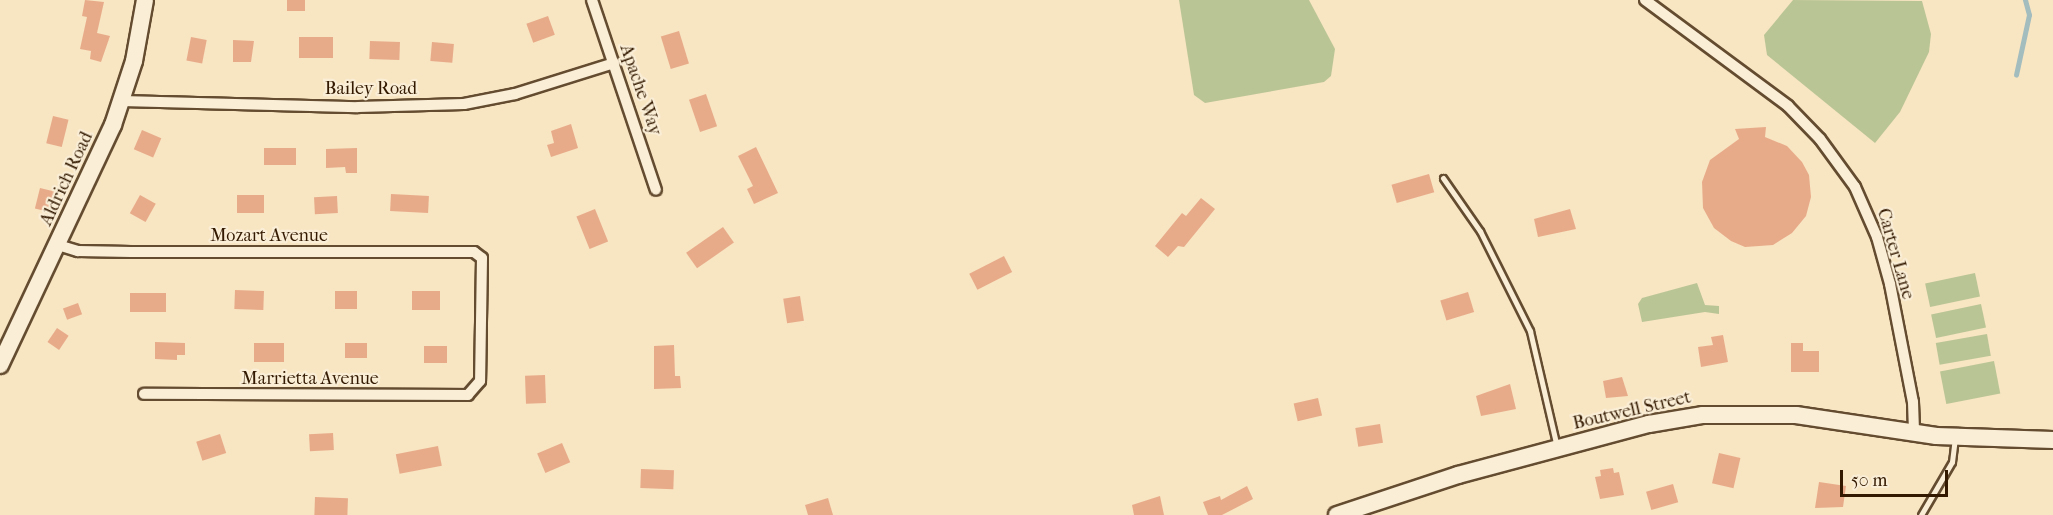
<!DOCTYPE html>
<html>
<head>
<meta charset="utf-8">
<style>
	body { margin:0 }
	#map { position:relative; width:2053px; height:515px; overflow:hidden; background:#f8e5c2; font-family:"IM FELL French Canon",serif }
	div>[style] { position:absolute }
	.green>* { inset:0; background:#bac595; transform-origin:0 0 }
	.stream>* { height:4.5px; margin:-2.25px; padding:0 2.25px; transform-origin:2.25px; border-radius:2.25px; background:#a3bcbe }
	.building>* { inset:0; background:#e8ab8a; transform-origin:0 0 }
	.roads { filter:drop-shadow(2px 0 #644c30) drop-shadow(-2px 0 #644c30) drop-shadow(0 2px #644c30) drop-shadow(0 -2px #644c30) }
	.lane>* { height:5px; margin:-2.5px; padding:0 2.5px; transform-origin:2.5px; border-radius:2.5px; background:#faeed7 }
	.street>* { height:10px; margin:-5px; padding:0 5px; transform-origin:5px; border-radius:5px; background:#faeed7 }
	.secondary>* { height:16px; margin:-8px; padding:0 8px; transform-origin:8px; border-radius:8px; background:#faeed7 }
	span { translate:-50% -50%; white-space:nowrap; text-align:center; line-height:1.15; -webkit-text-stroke:4.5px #faeed7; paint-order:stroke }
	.street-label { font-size:18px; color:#331900 }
	.scale { position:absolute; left:1840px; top:470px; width:108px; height:27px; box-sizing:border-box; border:3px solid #331900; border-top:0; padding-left:8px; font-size:18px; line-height:21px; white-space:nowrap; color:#331900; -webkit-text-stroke:4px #faeed7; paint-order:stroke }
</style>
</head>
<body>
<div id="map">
	<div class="green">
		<i style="clip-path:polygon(1179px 0,1309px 0,1335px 49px,1331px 76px,1324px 82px,1205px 103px,1194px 95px)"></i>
		<i style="clip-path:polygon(1793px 0,1922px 1px,1931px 34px,1929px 52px,1900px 112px,1875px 143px,1767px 55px,1764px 35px)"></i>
		<i style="left:1975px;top:273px;width:24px;height:51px;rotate:78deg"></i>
		<i style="clip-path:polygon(1697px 283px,1705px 305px,1719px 306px,1719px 314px,1705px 312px,1642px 322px,1638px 304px,1642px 298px)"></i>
		<i style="left:1981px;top:304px;width:24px;height:51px;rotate:78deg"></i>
		<i style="left:1987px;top:334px;width:22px;height:52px;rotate:80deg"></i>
		<i style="left:1994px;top:361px;width:33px;height:55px;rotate:79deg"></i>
	</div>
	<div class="stream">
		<i style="left:2016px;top:75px;width:61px;rotate:-77.8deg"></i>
		<i style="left:2029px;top:15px;width:16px;rotate:-105deg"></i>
	</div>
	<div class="building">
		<i style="clip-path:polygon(85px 0,104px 2px,97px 33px,110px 36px,101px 62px,90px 59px,91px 51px,80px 49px,87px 17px,82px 16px)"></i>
		<i style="left:287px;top:0;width:18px;height:11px"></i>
		<i style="left:548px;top:16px;width:20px;height:23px;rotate:70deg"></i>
		<i style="left:679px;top:31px;width:34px;height:19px;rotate:73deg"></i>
		<i style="left:191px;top:37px;width:16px;height:24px;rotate:11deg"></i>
		<i style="left:299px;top:37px;width:34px;height:21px"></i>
		<i style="clip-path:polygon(233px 40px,254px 41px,251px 62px,233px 62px)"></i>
		<i style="left:370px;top:41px;width:30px;height:18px;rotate:2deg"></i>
		<i style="left:432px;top:42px;width:22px;height:19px;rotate:5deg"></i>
		<i style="left:706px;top:94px;width:34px;height:18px;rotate:71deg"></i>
		<i style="left:53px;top:116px;width:16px;height:28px;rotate:14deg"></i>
		<i style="clip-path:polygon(571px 124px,578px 148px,551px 157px,547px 145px,554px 143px,551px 131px)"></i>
		<i style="clip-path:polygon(1766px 127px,1765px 137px,1787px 146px,1802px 162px,1809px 175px,1811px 197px,1806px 216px,1792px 233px,1773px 245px,1745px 247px,1731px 241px,1714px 228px,1703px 208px,1702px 182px,1710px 160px,1739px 139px,1735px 129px)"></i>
		<i style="left:142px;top:130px;width:21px;height:21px;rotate:23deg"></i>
		<i style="clip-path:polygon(756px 147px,778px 193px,754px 204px,747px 189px,753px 186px,738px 156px)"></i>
		<i style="left:264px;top:148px;width:32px;height:17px"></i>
		<i style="clip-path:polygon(357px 148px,357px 173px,346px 173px,345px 167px,326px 168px,326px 149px)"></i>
		<i style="left:1429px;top:174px;width:19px;height:39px;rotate:74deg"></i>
		<i style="left:40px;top:188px;width:16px;height:21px;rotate:14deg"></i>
		<i style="left:391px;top:194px;width:38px;height:17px;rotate:3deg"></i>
		<i style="left:140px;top:195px;width:18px;height:21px;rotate:29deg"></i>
		<i style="left:264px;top:195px;width:18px;height:27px;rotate:90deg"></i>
		<i style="left:337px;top:196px;width:17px;height:23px;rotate:87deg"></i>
		<i style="clip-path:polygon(1201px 198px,1215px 209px,1184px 247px,1178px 246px,1168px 257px,1155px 246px,1182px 213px,1186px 216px)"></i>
		<i style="left:595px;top:209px;width:35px;height:20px;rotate:68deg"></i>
		<i style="clip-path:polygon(1570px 209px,1576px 229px,1538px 237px,1534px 219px)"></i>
		<i style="left:723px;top:227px;width:19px;height:45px;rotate:55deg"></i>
		<i style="left:1004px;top:256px;width:18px;height:39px;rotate:63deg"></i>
		<i style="left:235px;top:290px;width:29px;height:19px;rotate:2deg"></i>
		<i style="left:335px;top:291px;width:22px;height:18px"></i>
		<i style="left:412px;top:291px;width:28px;height:19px"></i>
		<i style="left:1468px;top:292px;width:21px;height:29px;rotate:73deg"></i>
		<i style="left:166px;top:293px;width:19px;height:36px;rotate:90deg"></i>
		<i style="left:800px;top:296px;width:25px;height:17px;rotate:81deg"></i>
		<i style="left:78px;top:303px;width:12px;height:16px;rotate:70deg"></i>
		<i style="left:57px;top:328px;width:14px;height:17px;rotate:34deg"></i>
		<i style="clip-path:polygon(1723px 335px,1728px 362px,1701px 367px,1698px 347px,1713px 345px,1711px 337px)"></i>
		<i style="clip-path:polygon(155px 342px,185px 343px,185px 355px,177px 355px,177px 360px,155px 359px)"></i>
		<i style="left:254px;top:343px;width:30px;height:19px"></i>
		<i style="left:345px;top:343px;width:22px;height:15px"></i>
		<i style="clip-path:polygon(1791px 343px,1803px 343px,1803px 351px,1819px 351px,1819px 372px,1791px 372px)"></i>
		<i style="clip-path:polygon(674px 345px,675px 376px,680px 376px,681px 388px,654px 389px,654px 346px)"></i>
		<i style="left:424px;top:346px;width:23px;height:17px"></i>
		<i style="left:545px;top:375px;width:28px;height:20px;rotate:88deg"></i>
		<i style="clip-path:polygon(1622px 377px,1628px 396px,1606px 398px,1603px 381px)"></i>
		<i style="clip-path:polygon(1510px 384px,1516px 409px,1481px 416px,1476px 396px)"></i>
		<i style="left:1318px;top:398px;width:18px;height:25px;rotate:77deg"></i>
		<i style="left:1380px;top:424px;width:19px;height:25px;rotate:81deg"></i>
		<i style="left:333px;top:433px;width:17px;height:24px;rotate:87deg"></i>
		<i style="left:220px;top:434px;width:20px;height:25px;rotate:72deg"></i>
		<i style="left:562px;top:443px;width:21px;height:27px;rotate:67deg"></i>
		<i style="left:438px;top:446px;width:20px;height:43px;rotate:79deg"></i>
		<i style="left:1719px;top:453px;width:22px;height:31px;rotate:13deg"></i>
		<i style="clip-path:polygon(1613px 468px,1614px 473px,1619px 472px,1624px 495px,1600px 499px,1595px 477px,1601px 476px,1600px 470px)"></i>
		<i style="left:641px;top:469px;width:33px;height:19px;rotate:2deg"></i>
		<i style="clip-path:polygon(1819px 482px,1846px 486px,1843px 507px,1815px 508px)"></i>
		<i style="left:1673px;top:484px;width:19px;height:28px;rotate:74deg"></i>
		<i style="clip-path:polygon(1247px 486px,1253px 499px,1222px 515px,1208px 515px,1203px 502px,1220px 496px,1221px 500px)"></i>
		<i style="clip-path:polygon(1160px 496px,1164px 515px,1134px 515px,1132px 505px)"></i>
		<i style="left:315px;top:497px;width:33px;height:18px;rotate:2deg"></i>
		<i style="clip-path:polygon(828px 498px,833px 515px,808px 515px,805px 505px)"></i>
	</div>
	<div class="roads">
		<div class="lane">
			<i style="left:1443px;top:178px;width:65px;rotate:55.1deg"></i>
			<i style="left:1480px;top:231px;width:112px;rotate:63.4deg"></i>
			<i style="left:1530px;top:331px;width:119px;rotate:76.9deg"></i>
			<i style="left:1921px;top:515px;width:61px;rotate:-59.7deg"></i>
			<i style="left:1952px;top:462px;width:24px;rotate:-83deg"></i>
		</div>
		<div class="street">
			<i style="left:592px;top:0;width:200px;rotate:71.4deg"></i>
			<i style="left:1645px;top:0;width:178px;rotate:36.5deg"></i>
			<i style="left:1788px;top:106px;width:46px;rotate:45.9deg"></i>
			<i style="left:1820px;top:139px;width:59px;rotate:53.9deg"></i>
			<i style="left:1855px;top:187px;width:55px;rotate:66.3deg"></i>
			<i style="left:1877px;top:237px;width:49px;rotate:74.5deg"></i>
			<i style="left:1890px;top:284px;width:120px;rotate:79deg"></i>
			<i style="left:1913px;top:402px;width:32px;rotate:88deg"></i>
			<i style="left:122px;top:101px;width:236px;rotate:1.5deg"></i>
			<i style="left:358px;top:107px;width:106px;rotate:-1.6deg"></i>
			<i style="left:464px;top:104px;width:52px;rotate:-11.1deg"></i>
			<i style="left:515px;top:94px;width:104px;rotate:-17.4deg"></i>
			<i style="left:58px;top:245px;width:21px;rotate:17deg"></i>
			<i style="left:78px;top:251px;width:53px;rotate:1.1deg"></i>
			<i style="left:131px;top:252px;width:343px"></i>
			<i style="left:474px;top:252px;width:10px;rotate:37deg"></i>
			<i style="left:482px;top:258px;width:123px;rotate:90.9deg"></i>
			<i style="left:480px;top:381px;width:18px;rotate:131deg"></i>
			<i style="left:468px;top:395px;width:324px;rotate:-179.8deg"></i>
		</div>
		<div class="secondary">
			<i style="left:0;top:365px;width:265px;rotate:-64.8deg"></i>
			<i style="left:113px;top:125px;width:67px;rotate:-71.8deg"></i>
			<i style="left:134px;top:61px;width:62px;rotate:-79.8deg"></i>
			<i style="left:1337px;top:515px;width:127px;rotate:-18.3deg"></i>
			<i style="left:1458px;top:475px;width:198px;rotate:-15deg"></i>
			<i style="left:1649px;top:424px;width:55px;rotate:-9.5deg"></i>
			<i style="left:1703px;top:415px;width:93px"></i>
			<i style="left:1796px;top:415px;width:142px;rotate:8.5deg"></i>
			<i style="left:1936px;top:436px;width:117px;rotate:2deg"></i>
		</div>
	</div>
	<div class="street-label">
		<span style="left:371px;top:89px">Bailey Road</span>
		<span style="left:640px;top:90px;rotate:71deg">Apache Way</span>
		<span style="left:67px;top:179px;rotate:-65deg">Aldrich Road</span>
		<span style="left:269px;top:236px">Mozart Avenue</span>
		<span style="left:1895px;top:254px;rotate:74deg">Carter Lane</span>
		<span style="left:310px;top:379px">Marrietta Avenue</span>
		<span style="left:1632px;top:411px;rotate:-13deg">Boutwell Street</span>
	</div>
	<div class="scale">50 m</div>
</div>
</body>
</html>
